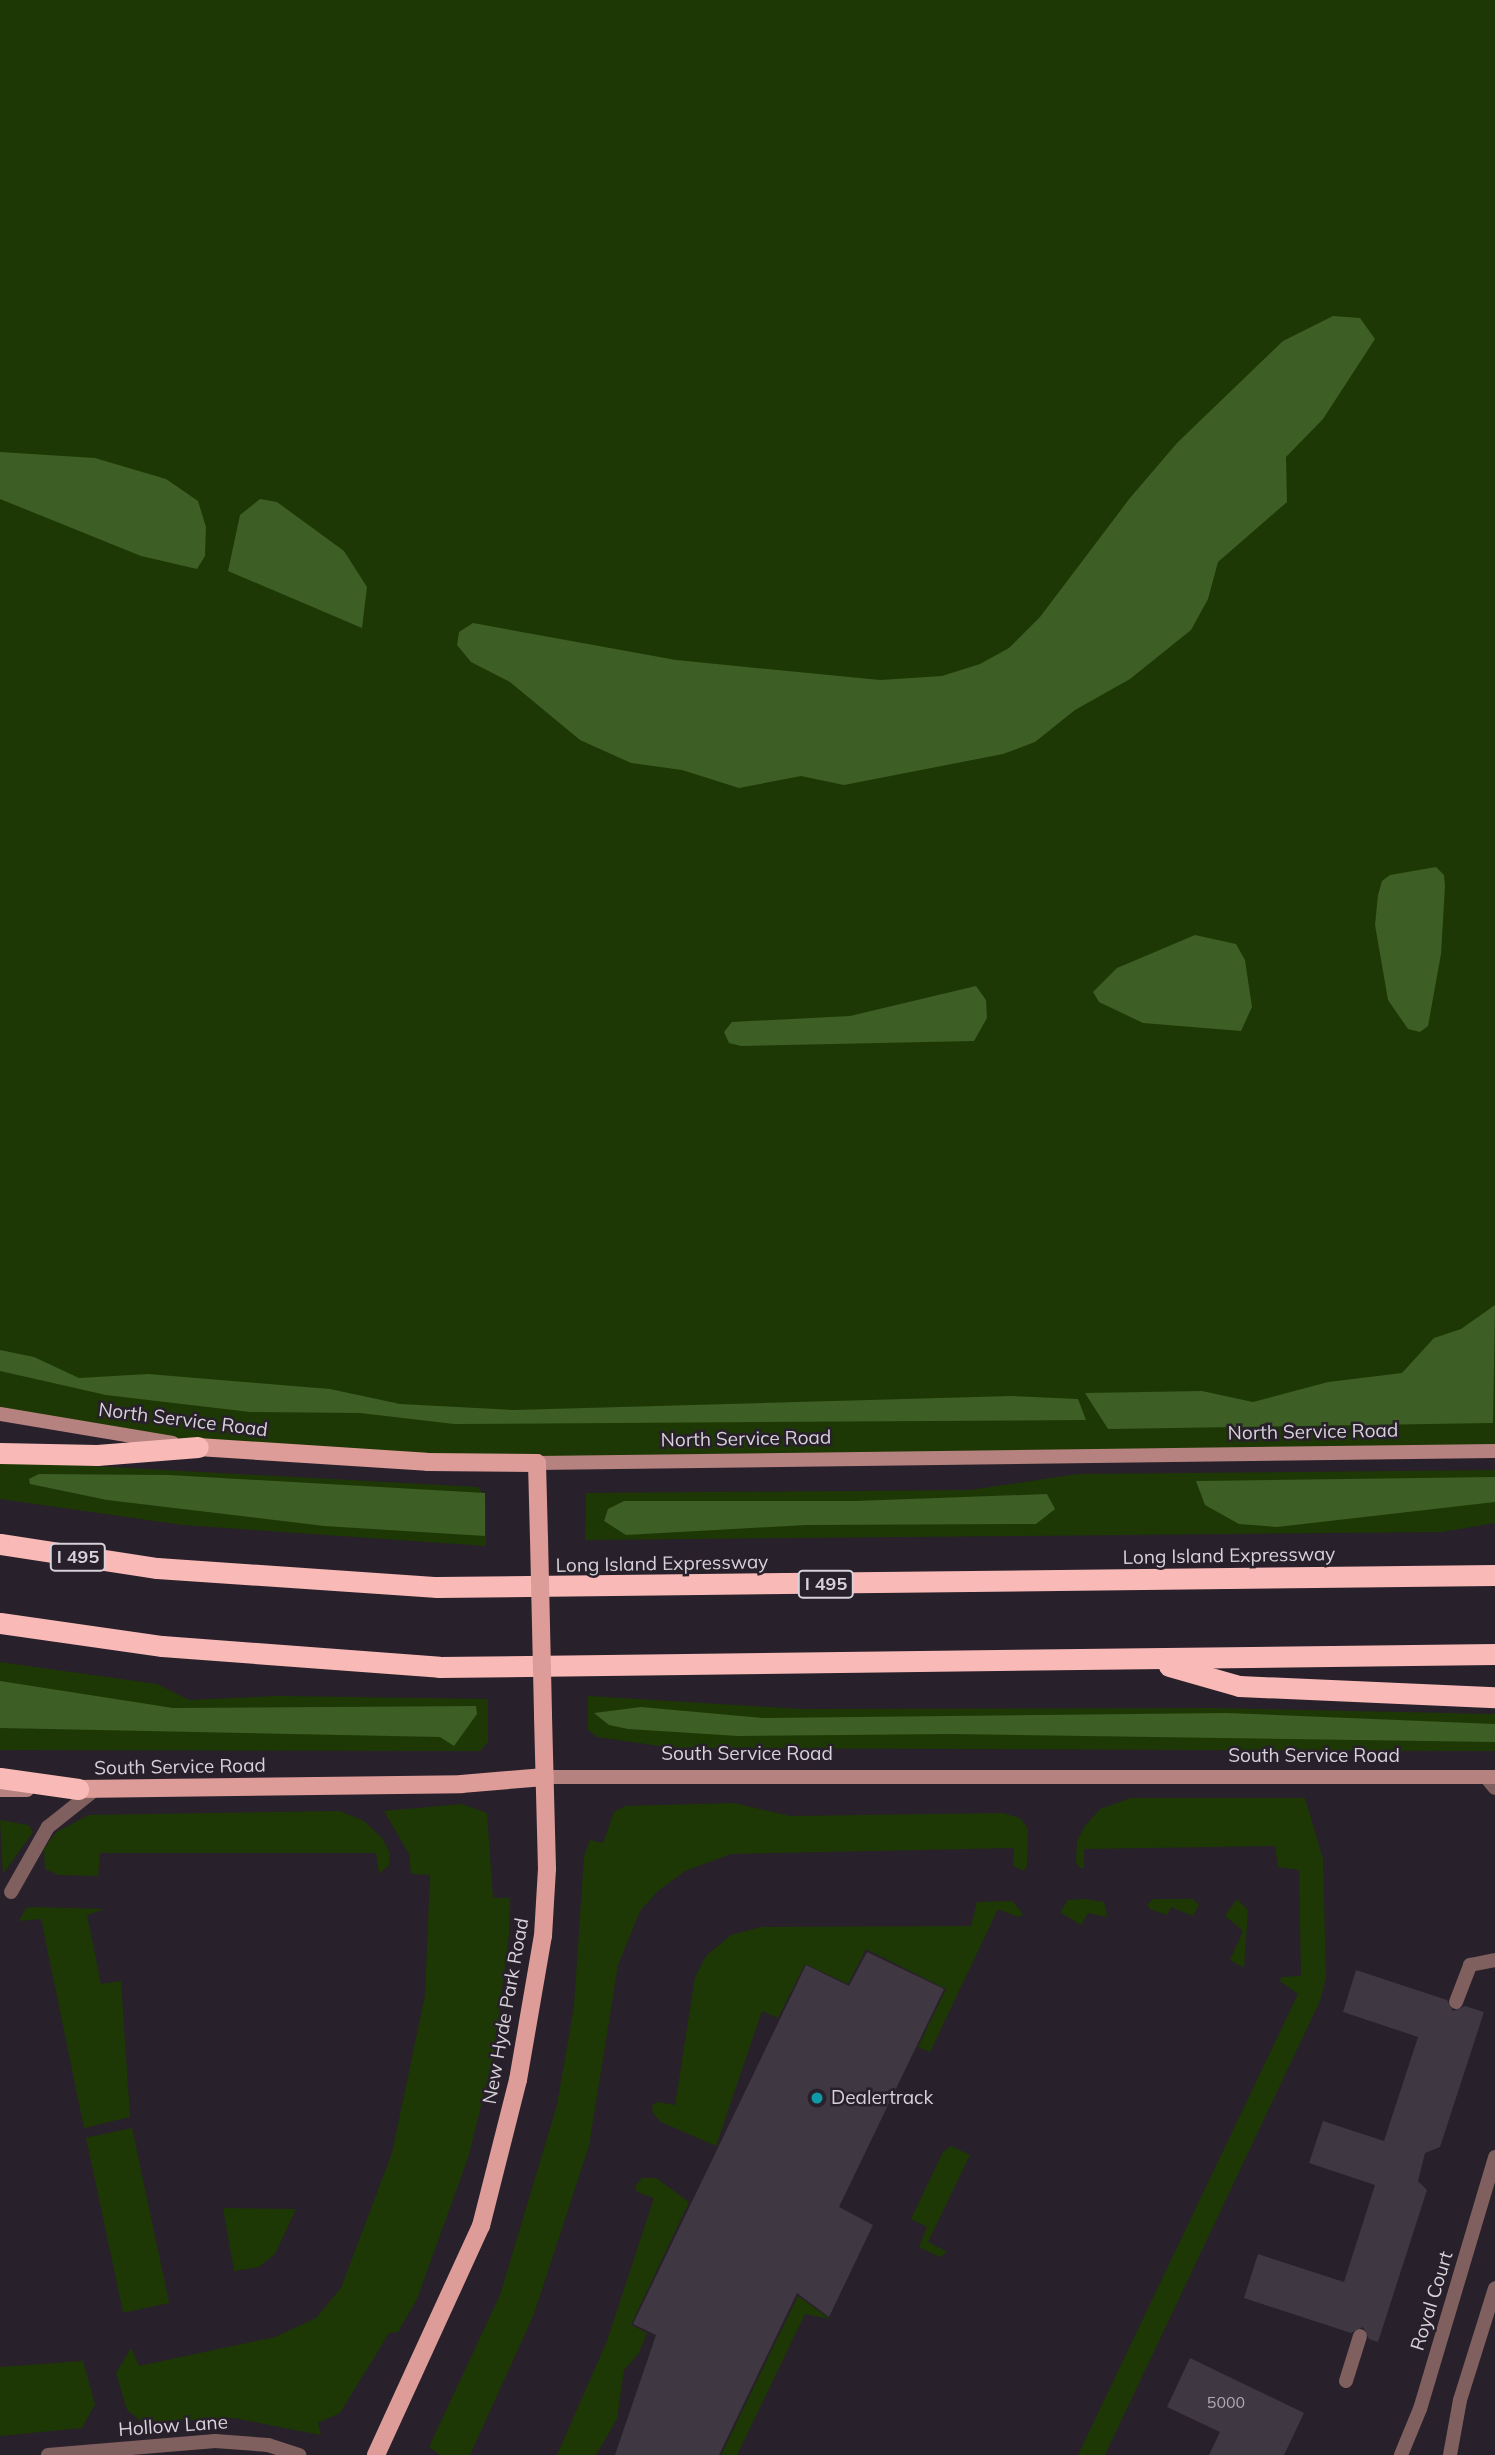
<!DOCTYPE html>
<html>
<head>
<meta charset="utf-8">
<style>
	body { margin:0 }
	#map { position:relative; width:1495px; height:2455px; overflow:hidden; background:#28202a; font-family:Mulish,sans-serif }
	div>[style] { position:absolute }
	.green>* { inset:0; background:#1d3804; transform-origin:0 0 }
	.forest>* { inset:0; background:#3d5e24 }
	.building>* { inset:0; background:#3f3742 }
	.service>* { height:14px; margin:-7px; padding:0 7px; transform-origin:7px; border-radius:7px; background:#80605e }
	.minor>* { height:14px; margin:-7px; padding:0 7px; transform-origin:7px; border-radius:7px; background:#80605e }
	.tertiary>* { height:14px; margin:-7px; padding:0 7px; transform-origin:7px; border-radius:7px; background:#80605e }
	.secondary>* { height:14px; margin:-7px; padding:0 7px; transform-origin:7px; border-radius:7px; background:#b5827f }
	.primary>* { height:18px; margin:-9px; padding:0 9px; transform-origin:9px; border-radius:9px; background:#de9c99 }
	.motorway>* { height:21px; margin:-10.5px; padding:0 10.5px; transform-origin:10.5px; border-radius:10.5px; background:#f9b9b6 }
	.primary-bridge>* { height:18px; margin:-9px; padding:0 9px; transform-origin:9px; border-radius:9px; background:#de9c99 }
	.dots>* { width:19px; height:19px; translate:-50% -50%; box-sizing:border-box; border:4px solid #28202a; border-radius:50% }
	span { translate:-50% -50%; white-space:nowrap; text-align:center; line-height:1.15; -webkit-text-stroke:5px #28202a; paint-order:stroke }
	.number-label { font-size:16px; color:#b1abb3 }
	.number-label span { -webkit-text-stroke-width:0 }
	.shield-label span { padding:2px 5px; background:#28202a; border:2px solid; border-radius:5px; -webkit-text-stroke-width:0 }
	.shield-label { font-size:18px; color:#d7d2d9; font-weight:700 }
	.street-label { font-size:19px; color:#d7d2d9 }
	.poi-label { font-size:19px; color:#d7d2d9 }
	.left { translate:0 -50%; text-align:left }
</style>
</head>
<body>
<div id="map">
	<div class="green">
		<i style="clip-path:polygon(0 0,1495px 0,1495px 1451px,537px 1463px,198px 1447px,0 1414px)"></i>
		<i style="clip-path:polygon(0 1461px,478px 1487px,486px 1499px,486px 1546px,183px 1525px,0 1499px)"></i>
		<i style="clip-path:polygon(1495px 1470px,1495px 1523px,1442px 1532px,585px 1540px,586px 1493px,970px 1490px,1078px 1474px)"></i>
		<i style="clip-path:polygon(0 1662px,157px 1684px,189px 1700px,279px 1696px,488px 1699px,488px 1742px,480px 1751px,0 1750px)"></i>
		<i style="clip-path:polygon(588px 1696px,801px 1709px,1214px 1708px,1495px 1714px,1495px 1751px,673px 1748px,597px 1737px,588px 1730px)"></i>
		<i style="clip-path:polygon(1131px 1798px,1305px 1798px,1323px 1859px,1326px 1977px,1320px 2001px,1105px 2455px,1078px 2455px,1298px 1994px,1280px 1981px,1282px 1977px,1301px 1976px,1299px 1870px,1278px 1867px,1275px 1846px,1084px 1849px,1084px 1868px,1080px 1868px,1076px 1862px,1077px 1841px,1084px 1827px,1100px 1809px)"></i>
		<i style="clip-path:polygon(734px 1803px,790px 1816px,1003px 1813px,1020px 1818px,1028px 1829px,1027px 1866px,1024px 1871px,1013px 1866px,1014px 1848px,731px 1854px,685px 1871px,658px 1891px,640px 1911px,618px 1965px,589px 2146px,534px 2314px,470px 2455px,440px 2455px,429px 2447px,500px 2295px,557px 2105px,574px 2006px,584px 1856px,590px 1840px,603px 1843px,614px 1812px,625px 1806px)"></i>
		<i style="clip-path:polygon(462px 1804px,487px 1813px,493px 1898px,510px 1898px,509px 1934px,494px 2054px,468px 2158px,417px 2299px,398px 2332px,389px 2333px,340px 2413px,318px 2423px,321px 2435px,234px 2418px,142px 2422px,127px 2410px,116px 2373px,131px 2348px,139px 2366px,275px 2337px,316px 2318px,341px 2288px,392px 2153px,425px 1995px,430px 1875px,411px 1874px,409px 1854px,384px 1811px)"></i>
		<i style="clip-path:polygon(340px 1811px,364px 1821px,382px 1838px,390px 1853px,389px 1865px,379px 1874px,376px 1853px,100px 1853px,98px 1876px,59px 1875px,45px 1869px,44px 1849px,56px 1832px,89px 1815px)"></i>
		<i style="clip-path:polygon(0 1820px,28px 1825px,33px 1832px,3px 1874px)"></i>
		<i style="clip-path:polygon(1085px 1899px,1104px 1902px,1107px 1917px,1088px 1913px,1081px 1925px,1060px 1912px,1068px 1900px)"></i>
		<i style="clip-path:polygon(1153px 1899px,1193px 1899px,1199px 1905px,1193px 1916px,1171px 1907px,1167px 1915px,1150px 1909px,1147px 1905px)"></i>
		<i style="clip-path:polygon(1237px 1899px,1248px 1910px,1244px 1968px,1230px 1960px,1243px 1931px,1225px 1916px)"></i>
		<i style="clip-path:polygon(1012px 1901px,1023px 1914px,1018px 1917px,998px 1909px,930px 2052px,918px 2047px,946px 1989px,866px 1949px,848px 1984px,805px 1964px,778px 2018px,762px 2011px,716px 2146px,661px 2122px,653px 2113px,652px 2105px,657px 2102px,675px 2105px,695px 1977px,706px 1956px,731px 1935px,761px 1927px,971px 1926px,977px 1902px)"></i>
		<i style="clip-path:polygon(36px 1907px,105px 1909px,87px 1915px,101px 1984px,121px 1981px,130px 2117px,84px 2128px,41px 1919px,19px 1921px,26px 1908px)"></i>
		<i style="left:132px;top:2128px;width:179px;height:47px;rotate:78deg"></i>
		<i style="clip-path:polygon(951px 2146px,970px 2155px,928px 2242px,947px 2252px,940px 2257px,919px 2247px,927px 2227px,911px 2219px,943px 2152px)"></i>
		<i style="clip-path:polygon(642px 2178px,656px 2178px,689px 2202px,631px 2325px,647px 2333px,639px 2353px,624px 2370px,617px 2419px,596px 2455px,557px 2455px,607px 2341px,654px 2198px,637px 2192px,635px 2186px)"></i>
		<i style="clip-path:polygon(296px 2209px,275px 2254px,259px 2267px,234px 2271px,223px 2208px)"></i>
		<i style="clip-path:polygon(798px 2296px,830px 2319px,805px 2314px,737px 2455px,721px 2455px)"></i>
		<i style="clip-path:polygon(83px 2361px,95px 2404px,82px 2428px,0 2436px,0 2367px)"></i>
	</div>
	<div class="forest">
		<i style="clip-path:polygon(1333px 316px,1360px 318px,1375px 339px,1323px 419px,1286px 457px,1287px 502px,1218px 562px,1208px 599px,1191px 630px,1130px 679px,1075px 710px,1035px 742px,1003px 754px,844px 785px,801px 776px,739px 788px,682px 770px,631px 763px,580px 740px,510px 682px,471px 662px,457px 645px,459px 632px,473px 623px,676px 660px,880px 680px,942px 676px,980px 664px,1009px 648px,1040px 617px,1130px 498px,1177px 443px,1283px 341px)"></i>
		<i style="clip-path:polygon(0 452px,95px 458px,166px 479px,198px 501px,206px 527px,205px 556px,197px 569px,141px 556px,0 499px)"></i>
		<i style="clip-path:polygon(260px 499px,277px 502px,344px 551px,367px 587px,362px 628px,228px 571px,240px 515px)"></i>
		<i style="clip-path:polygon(1436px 867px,1444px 875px,1445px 886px,1441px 954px,1428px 1026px,1420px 1032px,1408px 1029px,1388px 1000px,1375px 925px,1378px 895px,1382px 881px,1390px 875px)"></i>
		<i style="clip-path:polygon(1195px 935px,1236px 944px,1245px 960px,1252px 1007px,1241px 1031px,1143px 1023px,1099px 1002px,1093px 992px,1117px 968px)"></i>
		<i style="clip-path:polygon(976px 986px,986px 1000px,987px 1018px,974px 1041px,741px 1046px,729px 1043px,724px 1032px,732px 1022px,850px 1016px)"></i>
		<i style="clip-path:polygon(1495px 1305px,1493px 1423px,1108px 1429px,1085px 1393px,1202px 1391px,1253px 1402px,1328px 1382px,1402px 1373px,1434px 1338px,1461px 1329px)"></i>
		<i style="clip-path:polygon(0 1350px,34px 1357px,79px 1378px,148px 1374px,330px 1389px,400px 1404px,513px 1410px,1011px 1396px,1078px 1399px,1086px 1420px,454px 1424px,360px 1413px,250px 1412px,106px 1395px,0 1371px)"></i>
		<i style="clip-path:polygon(39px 1474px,169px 1475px,485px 1493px,485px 1536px,324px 1526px,107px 1500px,30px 1484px,29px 1479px)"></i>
		<i style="clip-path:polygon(1495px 1477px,1495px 1502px,1277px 1527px,1239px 1524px,1205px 1505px,1196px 1481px)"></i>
		<i style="clip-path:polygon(1047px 1494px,1055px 1509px,1036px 1524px,806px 1525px,626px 1535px,604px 1521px,608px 1509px,624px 1501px,855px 1501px)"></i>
		<i style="clip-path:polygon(0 1681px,173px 1708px,476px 1706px,477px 1714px,454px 1746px,440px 1737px,0 1728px)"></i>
		<i style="clip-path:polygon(641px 1707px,763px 1718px,1227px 1713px,1495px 1724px,1495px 1742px,951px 1734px,738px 1736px,628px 1729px,609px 1725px,594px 1713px)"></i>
	</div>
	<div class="building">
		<i style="clip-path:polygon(867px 1952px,944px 1989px,839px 2207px,873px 2225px,829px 2317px,797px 2293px,719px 2455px,615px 2455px,656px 2335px,633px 2324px,806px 1965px,849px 1986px)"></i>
		<i style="clip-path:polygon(1356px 1970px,1447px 2000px,1453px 2011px,1465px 2006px,1484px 2012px,1440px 2147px,1425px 2153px,1418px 2181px,1427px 2190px,1378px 2342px,1369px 2339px,1363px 2327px,1351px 2333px,1244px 2298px,1258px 2254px,1344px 2282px,1375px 2185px,1309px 2163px,1323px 2121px,1384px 2141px,1418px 2037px,1343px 2012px)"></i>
		<i style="clip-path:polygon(1190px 2358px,1304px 2413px,1284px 2455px,1209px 2455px,1220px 2432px,1167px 2407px)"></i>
	</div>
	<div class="service">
		<i style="left:11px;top:1892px;width:75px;rotate:-60.4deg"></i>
		<i style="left:48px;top:1827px;width:61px;rotate:-38.4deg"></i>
		<i style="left:1456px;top:2002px;width:40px;rotate:-69deg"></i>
		<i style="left:1470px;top:1965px;width:25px;rotate:-11deg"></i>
		<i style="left:1346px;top:2381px;width:47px;rotate:-72.7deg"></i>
	</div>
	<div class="minor">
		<i style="left:1486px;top:1777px;width:14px;rotate:51deg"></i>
		<i style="left:1401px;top:2455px;width:50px;rotate:-67.6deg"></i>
		<i style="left:1420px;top:2409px;width:263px;rotate:-73.4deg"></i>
		<i style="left:1450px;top:2455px;width:56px;rotate:-79.7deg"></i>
		<i style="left:1460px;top:2400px;width:117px;rotate:-72.6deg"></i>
	</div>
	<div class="tertiary">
		<i style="left:48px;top:2455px;width:168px;rotate:-4.8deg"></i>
		<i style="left:215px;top:2441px;width:53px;rotate:4.3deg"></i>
		<i style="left:268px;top:2445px;width:33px;rotate:18deg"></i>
	</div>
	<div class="secondary">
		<i style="left:0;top:1414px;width:175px;rotate:9.5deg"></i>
		<i style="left:537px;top:1463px;width:958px;rotate:-0.72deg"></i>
		<i style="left:545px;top:1777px;width:950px"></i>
		<i style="left:0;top:1790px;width:27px"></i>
	</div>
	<div class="primary">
		<i style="left:198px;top:1447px;width:229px;rotate:3.7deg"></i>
		<i style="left:427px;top:1462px;width:110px;rotate:0.5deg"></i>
		<i style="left:537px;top:1463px;width:75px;rotate:88.5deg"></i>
		<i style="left:78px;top:1789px;width:383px;rotate:-0.7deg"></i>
		<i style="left:461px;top:1784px;width:84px;rotate:-4.8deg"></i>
		<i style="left:376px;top:2455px;width:252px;rotate:-65.4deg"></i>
		<i style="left:481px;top:2226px;width:151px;rotate:-75.8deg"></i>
		<i style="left:518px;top:2080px;width:146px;rotate:-80.2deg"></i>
		<i style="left:543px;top:1936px;width:67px;rotate:-86.6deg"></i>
		<i style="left:547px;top:1869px;width:154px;rotate:-91.5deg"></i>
	</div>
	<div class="motorway">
		<i style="left:0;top:1453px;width:97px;rotate:1.2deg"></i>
		<i style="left:97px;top:1455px;width:101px;rotate:-4.5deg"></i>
		<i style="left:0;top:1544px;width:159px;rotate:8.7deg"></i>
		<i style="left:157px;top:1568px;width:281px;rotate:3.9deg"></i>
		<i style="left:437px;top:1587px;width:1058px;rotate:-0.65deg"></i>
		<i style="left:0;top:1623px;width:164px;rotate:8.1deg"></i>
		<i style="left:162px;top:1646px;width:278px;rotate:4.3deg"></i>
		<i style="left:439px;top:1667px;width:1056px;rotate:-0.71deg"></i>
		<i style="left:1169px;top:1666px;width:73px;rotate:15.9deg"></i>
		<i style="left:1239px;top:1686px;width:256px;rotate:2.5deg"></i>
		<i style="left:0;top:1778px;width:79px;rotate:8deg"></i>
	</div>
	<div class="primary-bridge">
		<i style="left:539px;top:1538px;width:177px;rotate:88.7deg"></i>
	</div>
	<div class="dots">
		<i style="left:817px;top:2098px;background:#0f9aa8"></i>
	</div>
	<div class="number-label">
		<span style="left:1226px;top:2402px">5000</span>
	</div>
	<div class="shield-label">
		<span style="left:78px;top:1557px">I 495</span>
		<span style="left:826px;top:1584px">I 495</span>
	</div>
	<div class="street-label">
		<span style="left:183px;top:1420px;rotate:7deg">North Service Road</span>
		<span style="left:1313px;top:1432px;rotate:-1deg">North Service Road</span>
		<span style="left:746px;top:1439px;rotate:-1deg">North Service Road</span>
		<span style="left:1229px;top:1556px;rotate:-1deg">Long Island Expressway</span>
		<span style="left:662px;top:1564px;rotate:-1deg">Long Island Expressway</span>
		<span style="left:747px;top:1754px">South Service Road</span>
		<span style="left:1314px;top:1756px">South Service Road</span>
		<span style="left:180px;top:1767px;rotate:-1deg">South Service Road</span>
		<span style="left:506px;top:2011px;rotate:-80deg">New Hyde Park Road</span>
		<span style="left:1432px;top:2301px;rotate:-73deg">Royal Court</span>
		<span style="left:173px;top:2426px;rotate:-4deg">Hollow Lane</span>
	</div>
	<div class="poi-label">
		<span class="left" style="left:831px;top:2098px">Dealertrack</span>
	</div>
</div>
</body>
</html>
